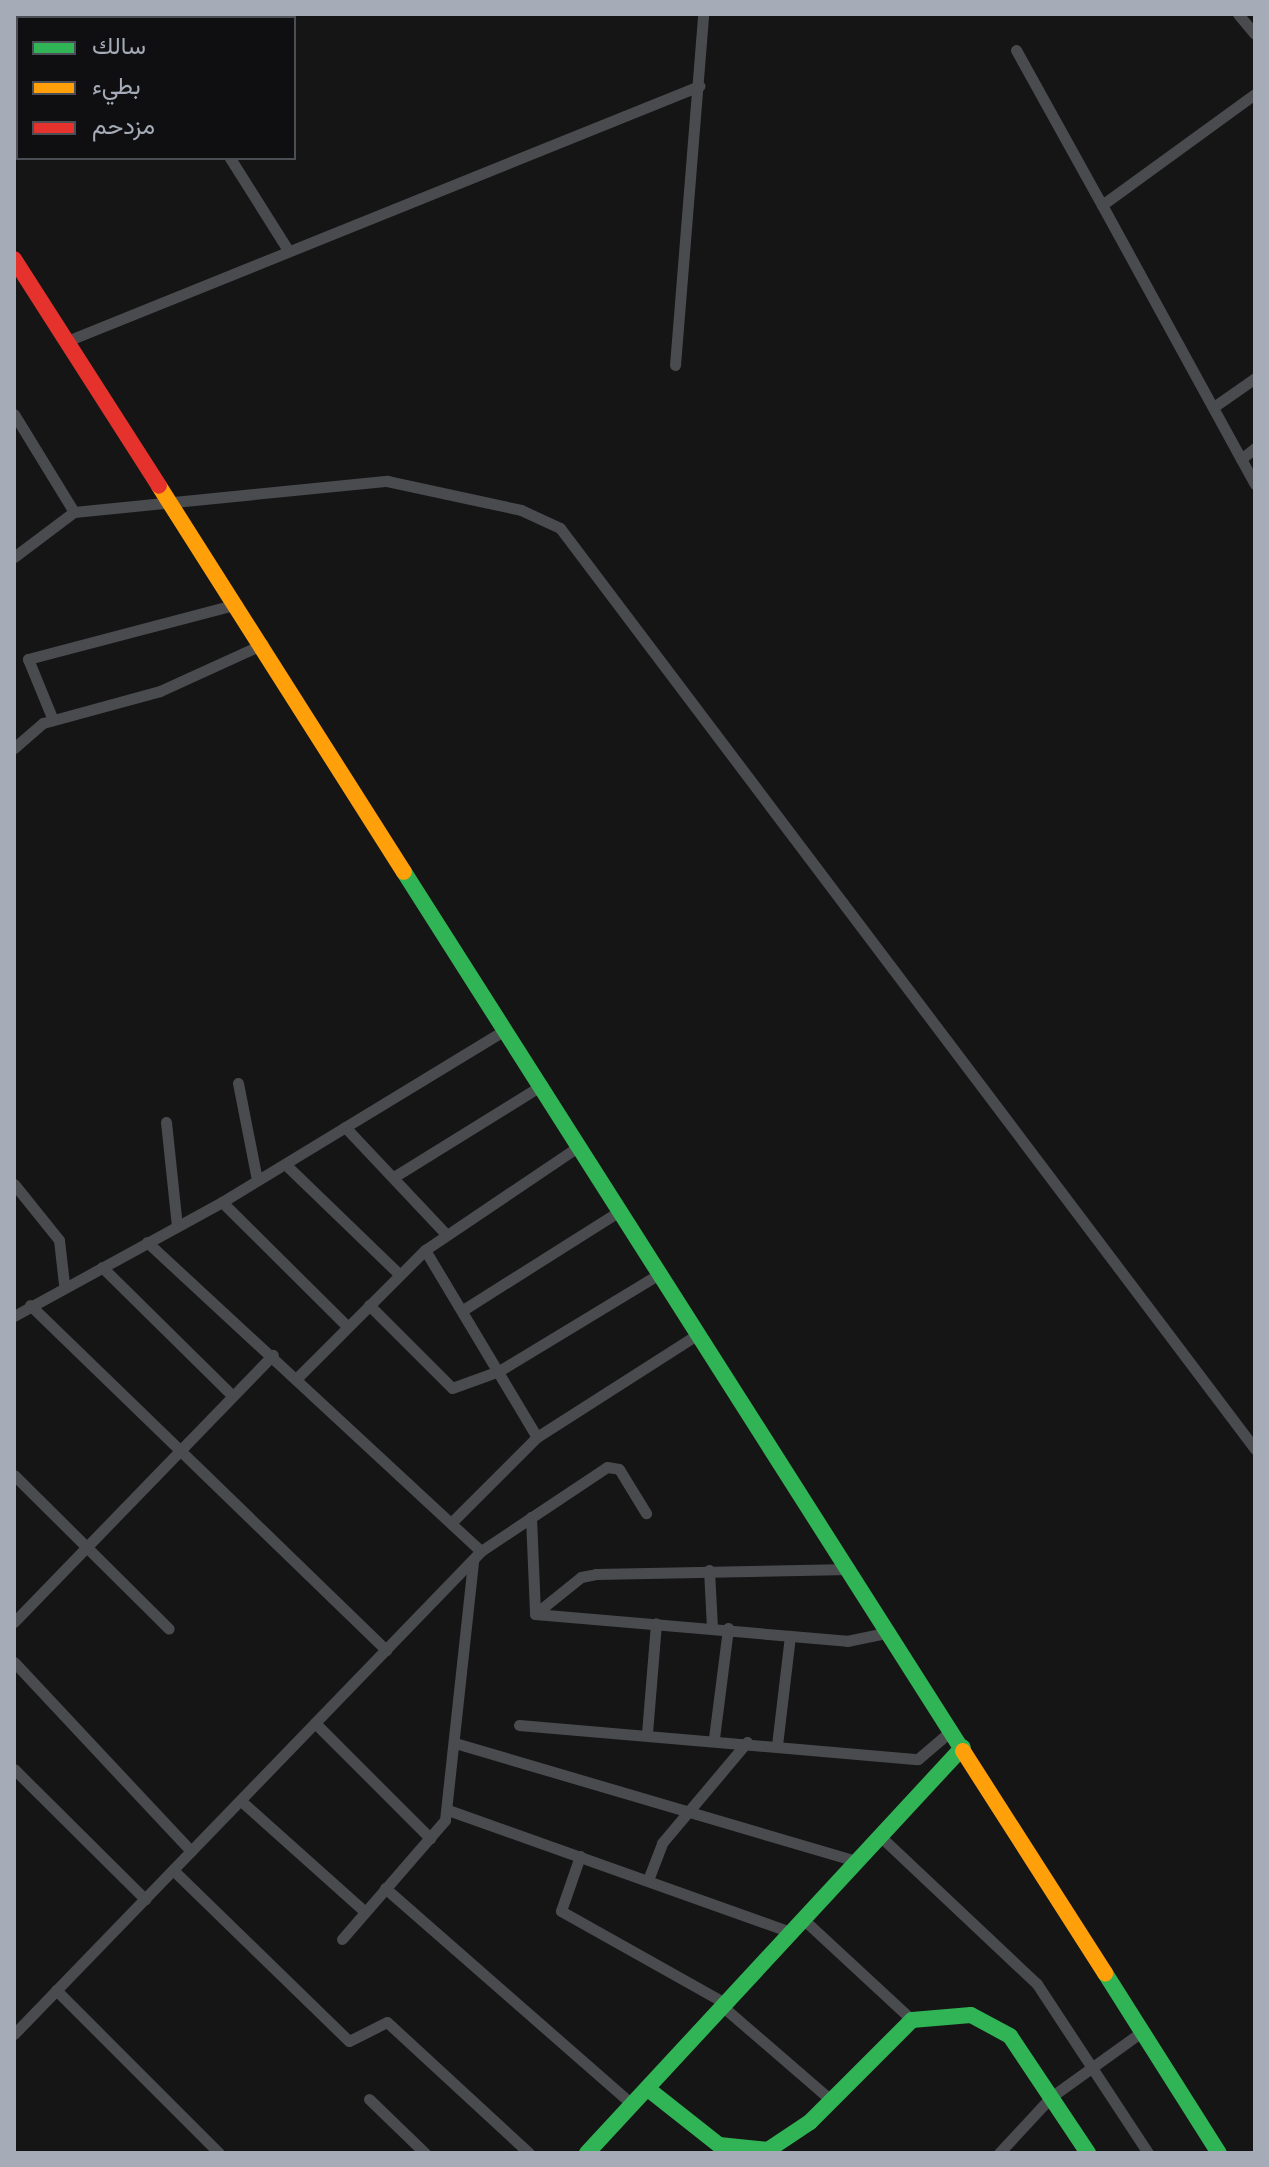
<!DOCTYPE html>
<html>
<head>
<meta charset="utf-8">
<style>
	body { margin:0 }
	#map { position:relative; width:1269px; height:2167px; overflow:hidden; background:#151515; font-family:Quicksand,Vazirmatn,sans-serif }
	div>[style] { position:absolute }
	.street>* { height:11px; margin:-5.5px; padding:0 5.5px; transform-origin:5.5px; border-radius:5.5px; background:#494b4e }
	.fast>* { height:16px; margin:-8px; padding:0 8px; transform-origin:8px; border-radius:8px; background:#30b455 }
	.slow>* { height:16px; margin:-8px; padding:0 8px; transform-origin:8px; border-radius:8px; background:#ff9f0a }
	.jam>* { height:16px; margin:-8px; padding:0 8px; transform-origin:8px; border-radius:8px; background:#e5322d }
	span { translate:-50% -50%; white-space:nowrap; text-align:center; line-height:1.15; -webkit-text-stroke:7px #0f0f11; paint-order:stroke }
	.frame { position:absolute; inset:0; border:16px solid #a5acb8; pointer-events:none }
	.legend { position:absolute; left:16px; top:16px; width:280px; height:144px; box-sizing:border-box; background:#0f0f11; border:2px solid #4b4e54; margin:0; padding:10px 14px; list-style:none; font-size:24px; color:#a5acb8 }
	.legend li { display:flex; align-items:center; gap:16px; height:40px }
	.legend b { width:40px; border:2px solid #4b4e54 }
</style>
</head>
<body>
<div id="map">
	<div class="street">
		<i style="left:140px;top:14px;width:4px;rotate:63deg"></i>
		<i style="left:1238px;top:14px;width:26px;rotate:50deg"></i>
		<i style="left:1016px;top:50px;width:177px;rotate:61deg"></i>
		<i style="left:1102px;top:205px;width:189px;rotate:-36deg"></i>
		<i style="left:230px;top:158px;width:109px;rotate:57.8deg"></i>
		<i style="left:1102px;top:205px;width:318px;rotate:61.3deg"></i>
		<i style="left:67px;top:341px;width:682px;rotate:-21.97deg"></i>
		<i style="left:675px;top:365px;width:352px;rotate:-85.4deg"></i>
		<i style="left:1215px;top:406px;width:49px;rotate:-35deg"></i>
		<i style="left:14px;top:414px;width:115px;rotate:58.5deg"></i>
		<i style="left:1241px;top:459px;width:18px;rotate:-38deg"></i>
		<i style="left:14px;top:557px;width:75px;rotate:-36.9deg"></i>
		<i style="left:74px;top:512px;width:315px;rotate:-5.7deg"></i>
		<i style="left:387px;top:481px;width:137px;rotate:12.2deg"></i>
		<i style="left:521px;top:510px;width:43px;rotate:24.8deg"></i>
		<i style="left:560px;top:528px;width:1154px;rotate:52.96deg"></i>
		<i style="left:53px;top:720px;width:66px;rotate:-112.3deg"></i>
		<i style="left:28px;top:659px;width:216px;rotate:-14.7deg"></i>
		<i style="left:14px;top:748px;width:38px;rotate:-41deg"></i>
		<i style="left:43px;top:723px;width:121px;rotate:-15.3deg"></i>
		<i style="left:160px;top:691px;width:113px;rotate:-24.5deg"></i>
		<i style="left:238px;top:1083px;width:99px;rotate:78.9deg"></i>
		<i style="left:166px;top:1122px;width:105px;rotate:84deg"></i>
		<i style="left:345px;top:1127px;width:146px;rotate:46.7deg"></i>
		<i style="left:285px;top:1164px;width:158px;rotate:44deg"></i>
		<i style="left:397px;top:1175px;width:171px;rotate:-31.8deg"></i>
		<i style="left:14px;top:1184px;width:72px;rotate:51.2deg"></i>
		<i style="left:59px;top:1240px;width:44px;rotate:83.5deg"></i>
		<i style="left:222px;top:1202px;width:176px;rotate:44.8deg"></i>
		<i style="left:147px;top:1242px;width:455px;rotate:42.8deg"></i>
		<i style="left:425px;top:1250px;width:218px;rotate:59.1deg"></i>
		<i style="left:102px;top:1267px;width:182px;rotate:44.6deg"></i>
		<i style="left:30px;top:1305px;width:496px;rotate:44.1deg"></i>
		<i style="left:369px;top:1305px;width:117px;rotate:45deg"></i>
		<i style="left:452px;top:1388px;width:50px;rotate:-19.9deg"></i>
		<i style="left:499px;top:1371px;width:189px;rotate:-31.2deg"></i>
		<i style="left:463px;top:1310px;width:187px;rotate:-32.3deg"></i>
		<i style="left:14px;top:1316px;width:237px;rotate:-28.7deg"></i>
		<i style="left:222px;top:1202px;width:331px;rotate:-31.3deg"></i>
		<i style="left:297px;top:1378px;width:181px;rotate:-45deg"></i>
		<i style="left:425px;top:1250px;width:186px;rotate:-34deg"></i>
		<i style="left:14px;top:1475px;width:218px;rotate:44.8deg"></i>
		<i style="left:531px;top:1517px;width:97px;rotate:87.6deg"></i>
		<i style="left:535px;top:1614px;width:59px;rotate:-38.8deg"></i>
		<i style="left:581px;top:1577px;width:15px;rotate:-11deg"></i>
		<i style="left:596px;top:1574px;width:254px;rotate:-1.1deg"></i>
		<i style="left:452px;top:1522px;width:120px;rotate:-45deg"></i>
		<i style="left:537px;top:1437px;width:191px;rotate:-32.6deg"></i>
		<i style="left:709px;top:1570px;width:57px;rotate:87deg"></i>
		<i style="left:535px;top:1614px;width:313px;rotate:4.9deg"></i>
		<i style="left:847px;top:1641px;width:44px;rotate:-11.8deg"></i>
		<i style="left:14px;top:1622px;width:372px;rotate:-45.9deg"></i>
		<i style="left:14px;top:1662px;width:259px;rotate:46.9deg"></i>
		<i style="left:315px;top:1723px;width:163px;rotate:45deg"></i>
		<i style="left:519px;top:1725px;width:400px;rotate:4.9deg"></i>
		<i style="left:918px;top:1759px;width:45px;rotate:-40.5deg"></i>
		<i style="left:647px;top:1733px;width:110px;rotate:-85.3deg"></i>
		<i style="left:714px;top:1738px;width:111px;rotate:-82.7deg"></i>
		<i style="left:455px;top:1743px;width:419px;rotate:16.4deg"></i>
		<i style="left:777px;top:1745px;width:110px;rotate:-83.2deg"></i>
		<i style="left:14px;top:1769px;width:185px;rotate:44.8deg"></i>
		<i style="left:241px;top:1801px;width:166px;rotate:41.8deg"></i>
		<i style="left:448px;top:1810px;width:364px;rotate:19.6deg"></i>
		<i style="left:881px;top:1837px;width:214px;rotate:43.3deg"></i>
		<i style="left:1037px;top:1984px;width:202px;rotate:56.7deg"></i>
		<i style="left:580px;top:1856px;width:58px;rotate:109.1deg"></i>
		<i style="left:561px;top:1911px;width:188px;rotate:29.3deg"></i>
		<i style="left:173px;top:1870px;width:245px;rotate:44.2deg"></i>
		<i style="left:349px;top:2041px;width:42px;rotate:-26.6deg"></i>
		<i style="left:387px;top:2022px;width:193px;rotate:42.7deg"></i>
		<i style="left:648px;top:1880px;width:40px;rotate:-69deg"></i>
		<i style="left:662px;top:1843px;width:132px;rotate:-49.9deg"></i>
		<i style="left:385px;top:1888px;width:327px;rotate:41.2deg"></i>
		<i style="left:803px;top:1919px;width:149px;rotate:42.8deg"></i>
		<i style="left:342px;top:1939px;width:157px;rotate:-49.1deg"></i>
		<i style="left:445px;top:1820px;width:261px;rotate:-83.8deg"></i>
		<i style="left:56px;top:1990px;width:231px;rotate:45deg"></i>
		<i style="left:722px;top:2006px;width:144px;rotate:40.8deg"></i>
		<i style="left:14px;top:2034px;width:672px;rotate:-45.96deg"></i>
		<i style="left:481px;top:1551px;width:151px;rotate:-33.7deg"></i>
		<i style="left:607px;top:1467px;width:12px;rotate:9deg"></i>
		<i style="left:619px;top:1469px;width:52px;rotate:58.5deg"></i>
		<i style="left:369px;top:2099px;width:78px;rotate:44deg"></i>
		<i style="left:999px;top:2153px;width:76px;rotate:-47.1deg"></i>
		<i style="left:1051px;top:2097px;width:113px;rotate:-35.7deg"></i>
	</div>
	<div class="fast">
		<i style="left:404px;top:872px;width:1042px;rotate:57.55deg"></i>
		<i style="left:1105px;top:1973px;width:213px;rotate:57.7deg"></i>
		<i style="left:648px;top:2089px;width:90px;rotate:38.3deg"></i>
		<i style="left:719px;top:2145px;width:49px;rotate:5.8deg"></i>
		<i style="left:768px;top:2150px;width:50px;rotate:-33.7deg"></i>
		<i style="left:810px;top:2122px;width:144px;rotate:-45deg"></i>
		<i style="left:912px;top:2020px;width:59px;rotate:-4.8deg"></i>
		<i style="left:971px;top:2015px;width:44px;rotate:28.3deg"></i>
		<i style="left:1010px;top:2036px;width:141px;rotate:56.3deg"></i>
		<i style="left:587px;top:2153px;width:553px;rotate:-47.2deg"></i>
	</div>
	<div class="slow">
		<i style="left:159px;top:486px;width:457px;rotate:57.6deg"></i>
		<i style="left:963px;top:1751px;width:264px;rotate:57.4deg"></i>
	</div>
	<div class="jam">
		<i style="left:14px;top:259px;width:269px;rotate:57.4deg"></i>
	</div>
	<div class="frame"></div>
	<ul class="legend">
	<li><b style="height:10px;background:#30b455"></b>سالك</li>
	<li><b style="height:10px;background:#ff9f0a"></b>بطيء</li>
	<li><b style="height:10px;background:#e5322d"></b>مزدحم</li>
	</ul>
</div>
</body>
</html>
